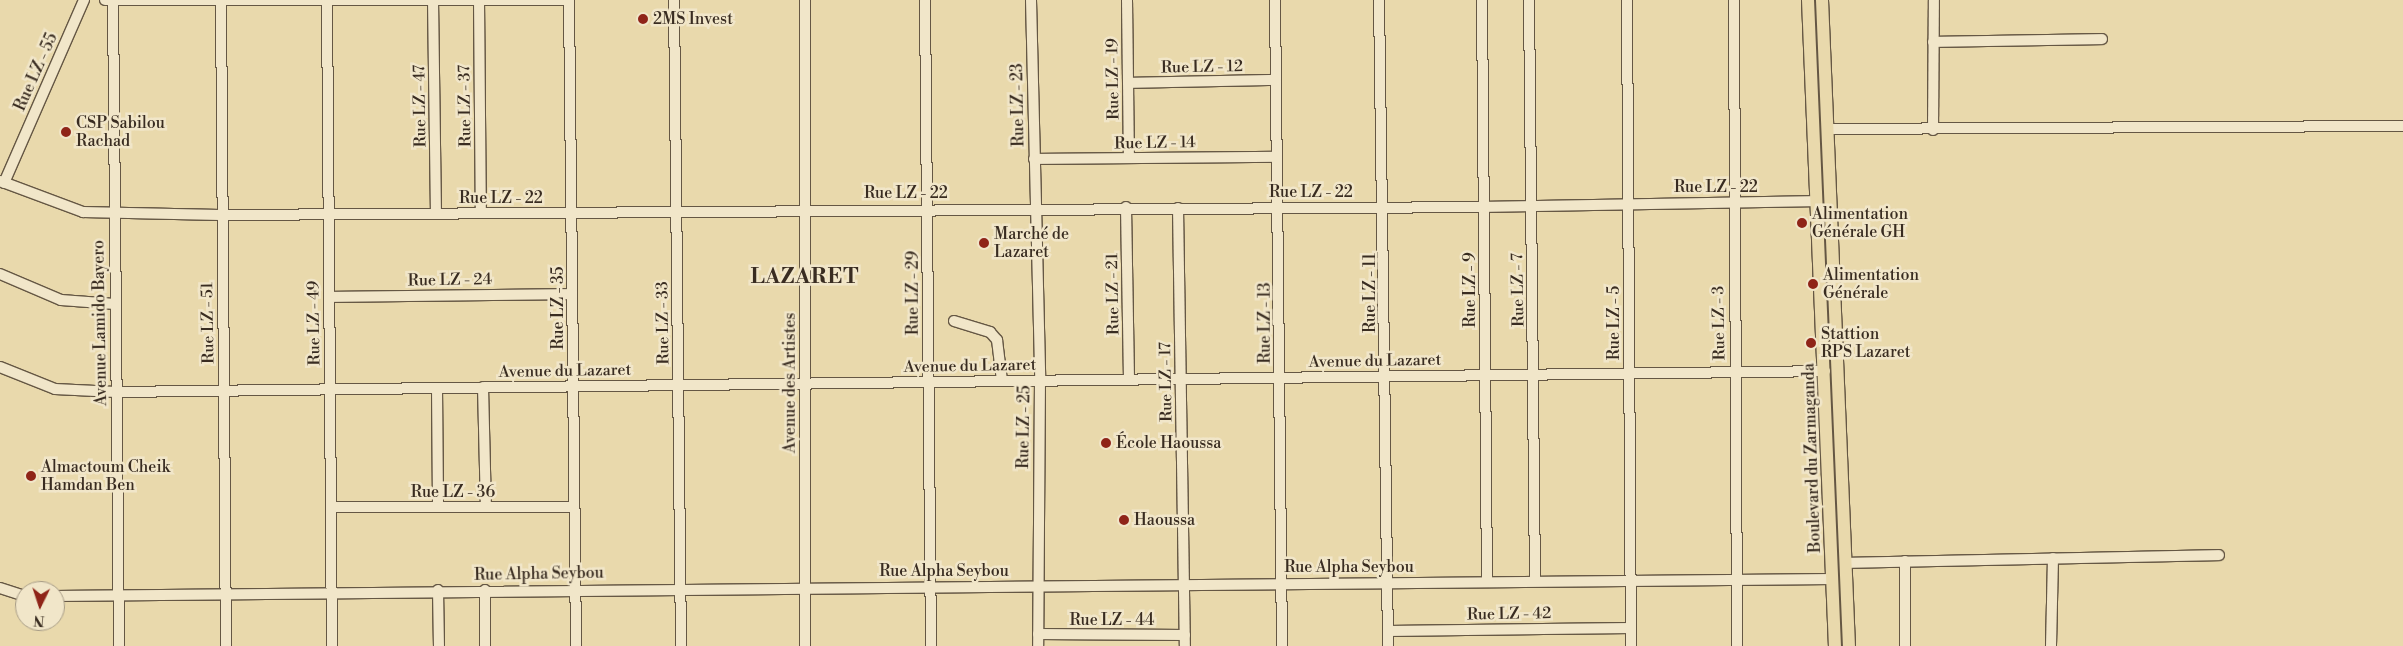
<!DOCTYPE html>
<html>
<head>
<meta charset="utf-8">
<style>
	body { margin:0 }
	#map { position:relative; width:2403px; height:646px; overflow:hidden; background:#e9d9ac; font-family:"Libre Bodoni",serif }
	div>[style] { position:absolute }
	.roads { filter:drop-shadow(1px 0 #655744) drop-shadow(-1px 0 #655744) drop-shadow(0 1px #655744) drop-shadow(0 -1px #655744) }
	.minor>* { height:10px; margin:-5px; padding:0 5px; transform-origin:5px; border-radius:5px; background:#f1e6c9 }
	.major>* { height:12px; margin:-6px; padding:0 6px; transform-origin:6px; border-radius:6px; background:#e9d9ac }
	.dots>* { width:14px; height:14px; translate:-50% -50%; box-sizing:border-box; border:2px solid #f1e6c9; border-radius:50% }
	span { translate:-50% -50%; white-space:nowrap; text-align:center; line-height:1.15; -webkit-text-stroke:5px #f1e6c9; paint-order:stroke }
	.poi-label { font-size:16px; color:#392c21 }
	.left { translate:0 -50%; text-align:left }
	.street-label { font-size:16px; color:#392c21 }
	.district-label { font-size:21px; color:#392c21; font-weight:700; letter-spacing:1px }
	.north { position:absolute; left:15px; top:581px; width:50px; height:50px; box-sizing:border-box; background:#f1e6c9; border:1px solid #a79c86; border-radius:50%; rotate:184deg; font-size:14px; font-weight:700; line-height:20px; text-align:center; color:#392c21 }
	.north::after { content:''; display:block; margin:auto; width:18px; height:22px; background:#8f2418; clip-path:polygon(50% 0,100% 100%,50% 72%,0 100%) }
</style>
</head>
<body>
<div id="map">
	<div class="roads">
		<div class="minor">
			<i style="left:105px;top:0;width:462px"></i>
			<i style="left:113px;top:0;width:646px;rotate:89.47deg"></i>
			<i style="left:221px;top:0;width:646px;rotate:89.56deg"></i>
			<i style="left:327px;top:0;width:646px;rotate:89.56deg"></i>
			<i style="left:433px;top:0;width:212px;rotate:89.2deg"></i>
			<i style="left:479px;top:0;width:213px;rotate:89.5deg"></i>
			<i style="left:569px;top:0;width:646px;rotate:89.38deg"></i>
			<i style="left:674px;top:0;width:646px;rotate:89.38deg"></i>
			<i style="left:805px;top:0;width:646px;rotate:90deg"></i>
			<i style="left:925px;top:0;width:646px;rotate:89.47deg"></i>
			<i style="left:1031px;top:0;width:380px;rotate:88.6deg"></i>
			<i style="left:1040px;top:380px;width:266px;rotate:90.4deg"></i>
			<i style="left:1127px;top:0;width:158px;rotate:89.3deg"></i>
			<i style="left:1275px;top:0;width:646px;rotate:89.38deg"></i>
			<i style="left:1379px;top:0;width:646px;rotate:89.2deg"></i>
			<i style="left:1482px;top:0;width:581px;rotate:89.51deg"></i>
			<i style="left:1529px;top:0;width:580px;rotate:89.41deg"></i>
			<i style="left:1627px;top:0;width:646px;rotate:89.65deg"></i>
			<i style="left:1734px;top:0;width:646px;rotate:89.73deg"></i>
			<i style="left:1933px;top:42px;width:169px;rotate:-1deg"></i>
			<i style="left:1128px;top:83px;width:148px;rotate:-1.2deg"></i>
			<i style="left:1828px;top:129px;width:575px;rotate:-0.3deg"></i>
			<i style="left:1933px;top:130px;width:130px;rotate:-89.6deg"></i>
			<i style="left:1034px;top:159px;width:243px;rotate:-0.5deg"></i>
			<i style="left:0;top:181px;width:89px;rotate:20.5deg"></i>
			<i style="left:83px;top:212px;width:137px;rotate:1.3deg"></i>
			<i style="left:220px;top:215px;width:1264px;rotate:-0.36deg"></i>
			<i style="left:1484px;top:207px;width:333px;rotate:-1deg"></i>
			<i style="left:4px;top:183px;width:200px;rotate:-66.4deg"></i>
			<i style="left:1126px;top:207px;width:172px;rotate:89deg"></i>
			<i style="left:1178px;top:208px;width:438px;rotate:89.1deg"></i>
			<i style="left:0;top:274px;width:66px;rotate:23.1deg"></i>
			<i style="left:61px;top:300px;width:54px;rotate:4.2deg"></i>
			<i style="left:329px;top:297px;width:243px;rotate:-0.7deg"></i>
			<i style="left:954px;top:321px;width:38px;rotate:17deg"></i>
			<i style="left:990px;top:332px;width:11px;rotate:49deg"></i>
			<i style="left:997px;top:340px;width:41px;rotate:83deg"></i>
			<i style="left:0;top:367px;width:59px;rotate:21.8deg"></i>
			<i style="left:55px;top:389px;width:61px;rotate:2.8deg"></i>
			<i style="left:116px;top:392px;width:1709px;rotate:-0.7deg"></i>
			<i style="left:483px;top:387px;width:120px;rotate:88.6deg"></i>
			<i style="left:437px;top:388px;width:118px;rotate:89.5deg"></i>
			<i style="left:331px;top:507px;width:243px"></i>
			<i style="left:1905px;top:561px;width:85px;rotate:90deg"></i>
			<i style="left:1846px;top:563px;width:373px;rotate:-1.2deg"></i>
			<i style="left:0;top:588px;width:26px;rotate:18deg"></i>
			<i style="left:438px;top:590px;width:56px;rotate:89deg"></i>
			<i style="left:485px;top:590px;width:56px;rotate:90deg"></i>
			<i style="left:55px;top:596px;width:1778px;rotate:-0.55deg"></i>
			<i style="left:1388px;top:631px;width:243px;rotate:-0.7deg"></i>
			<i style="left:1038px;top:634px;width:147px;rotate:0.4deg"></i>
			<i style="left:2051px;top:646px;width:88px;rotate:-88.7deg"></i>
		</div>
		<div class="major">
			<i style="left:1808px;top:0;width:647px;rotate:87.61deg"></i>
			<i style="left:1822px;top:0;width:647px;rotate:87.61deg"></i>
		</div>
	</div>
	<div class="dots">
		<i style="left:643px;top:19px;background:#8f2418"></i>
		<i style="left:66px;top:132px;background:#8f2418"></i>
		<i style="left:1802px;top:223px;background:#8f2418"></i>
		<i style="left:984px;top:243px;background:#8f2418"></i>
		<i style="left:1813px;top:284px;background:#8f2418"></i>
		<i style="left:1811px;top:343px;background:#8f2418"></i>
		<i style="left:1106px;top:443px;background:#8f2418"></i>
		<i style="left:31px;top:476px;background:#8f2418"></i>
		<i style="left:1124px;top:520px;background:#8f2418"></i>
	</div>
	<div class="poi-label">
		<span class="left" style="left:653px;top:19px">2MS Invest</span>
		<span class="left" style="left:76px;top:132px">CSP Sabilou<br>Rachad</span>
		<span class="left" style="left:1812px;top:223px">Alimentation<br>Générale GH</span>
		<span class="left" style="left:994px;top:243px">Marché de<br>Lazaret</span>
		<span class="left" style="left:1823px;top:284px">Alimentation<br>Générale</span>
		<span class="left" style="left:1821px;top:343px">Stattion<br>RPS Lazaret</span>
		<span class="left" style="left:1116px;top:443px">École Haoussa</span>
		<span class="left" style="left:41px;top:476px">Almactoum Cheik<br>Hamdan Ben</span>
		<span class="left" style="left:1134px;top:520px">Haoussa</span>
	</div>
	<div class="street-label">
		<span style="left:1202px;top:67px;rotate:-1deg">Rue LZ - 12</span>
		<span style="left:36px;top:72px;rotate:-66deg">Rue LZ - 55</span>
		<span style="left:1113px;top:79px;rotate:-91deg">Rue LZ - 19</span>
		<span style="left:1018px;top:105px;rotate:-91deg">Rue LZ - 23</span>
		<span style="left:420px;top:106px;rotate:-91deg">Rue LZ - 47</span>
		<span style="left:465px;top:106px;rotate:-91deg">Rue LZ - 37</span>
		<span style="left:1155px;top:143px;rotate:-1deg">Rue LZ - 14</span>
		<span style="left:1716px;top:187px">Rue LZ - 22</span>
		<span style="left:1311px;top:192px">Rue LZ - 22</span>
		<span style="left:906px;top:193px">Rue LZ - 22</span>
		<span style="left:501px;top:198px">Rue LZ - 22</span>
		<span style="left:450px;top:280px;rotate:-1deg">Rue LZ - 24</span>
		<span style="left:1470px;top:290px;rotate:-90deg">Rue LZ - 9</span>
		<span style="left:1518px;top:290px;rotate:-91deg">Rue LZ - 7</span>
		<span style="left:913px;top:293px;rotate:-90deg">Rue LZ - 29</span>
		<span style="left:1370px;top:293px;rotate:-90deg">Rue LZ - 11</span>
		<span style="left:1113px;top:294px;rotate:-91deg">Rue LZ - 21</span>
		<span style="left:558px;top:308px;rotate:-90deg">Rue LZ - 35</span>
		<span style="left:100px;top:323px;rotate:-91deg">Avenue Lamido Bayero</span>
		<span style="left:208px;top:323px;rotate:-91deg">Rue LZ - 51</span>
		<span style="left:314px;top:323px;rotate:-91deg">Rue LZ - 49</span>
		<span style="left:663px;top:323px;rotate:-91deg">Rue LZ - 33</span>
		<span style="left:1265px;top:323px;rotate:-90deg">Rue LZ - 13</span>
		<span style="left:1614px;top:323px;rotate:-90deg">Rue LZ - 5</span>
		<span style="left:1719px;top:323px;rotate:-91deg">Rue LZ - 3</span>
		<span style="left:1375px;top:361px;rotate:-1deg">Avenue du Lazaret</span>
		<span style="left:970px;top:366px;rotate:-1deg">Avenue du Lazaret</span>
		<span style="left:565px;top:371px;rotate:-1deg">Avenue du Lazaret</span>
		<span style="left:1166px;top:382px;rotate:-91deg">Rue LZ - 17</span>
		<span style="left:790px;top:383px;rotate:-90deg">Avenue des Artistes</span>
		<span style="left:1024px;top:427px;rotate:-89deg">Rue LZ - 25</span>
		<span style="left:1812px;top:458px;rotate:-92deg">Boulevard du Zarmaganda</span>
		<span style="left:453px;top:492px">Rue LZ - 36</span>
		<span style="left:1349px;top:567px">Rue Alpha Seybou</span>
		<span style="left:944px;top:571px">Rue Alpha Seybou</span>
		<span style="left:539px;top:574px;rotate:-1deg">Rue Alpha Seybou</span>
		<span style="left:1509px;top:614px;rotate:-1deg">Rue LZ - 42</span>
		<span style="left:1112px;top:620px">Rue LZ - 44</span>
	</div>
	<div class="district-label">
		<span style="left:805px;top:277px">LAZARET</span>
	</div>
	<div class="north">N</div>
</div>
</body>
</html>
